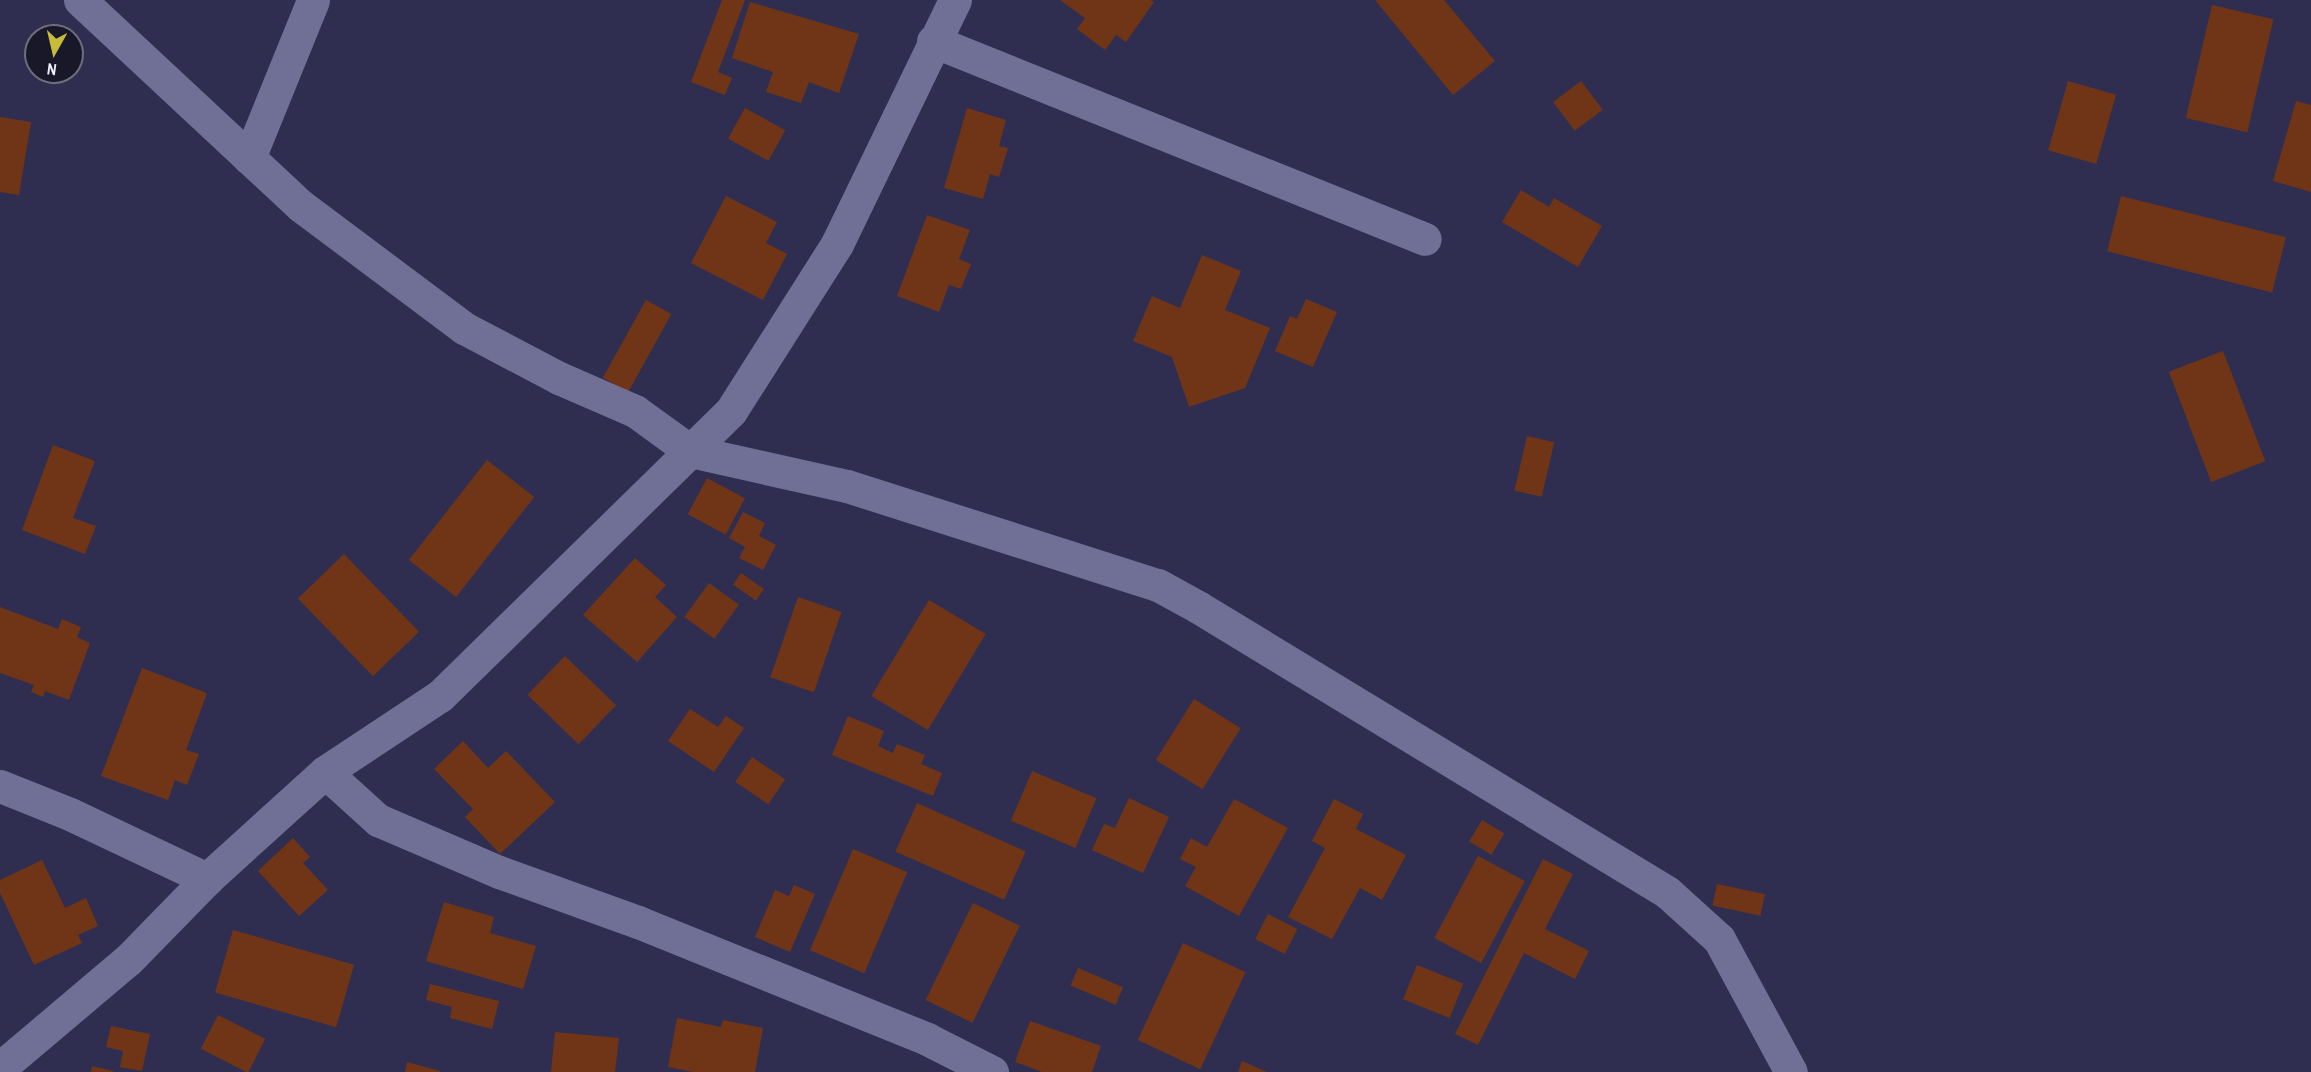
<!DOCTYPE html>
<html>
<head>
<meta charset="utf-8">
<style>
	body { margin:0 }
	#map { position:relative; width:2311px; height:1072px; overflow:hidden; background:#2f2e50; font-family:"Archivo Narrow",sans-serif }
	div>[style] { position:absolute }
	.building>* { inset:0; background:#703517; transform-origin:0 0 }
	.minor>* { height:33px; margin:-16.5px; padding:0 16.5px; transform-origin:16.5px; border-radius:16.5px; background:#707097 }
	span { translate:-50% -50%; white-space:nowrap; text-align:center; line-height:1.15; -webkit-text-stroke:6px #191828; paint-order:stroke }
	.north { position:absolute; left:24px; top:24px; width:60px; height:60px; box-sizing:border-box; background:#191828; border:2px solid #6f6e7e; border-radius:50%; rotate:188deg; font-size:16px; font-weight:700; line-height:24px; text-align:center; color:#f0f0fe }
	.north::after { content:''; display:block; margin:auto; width:21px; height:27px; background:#c6bc3c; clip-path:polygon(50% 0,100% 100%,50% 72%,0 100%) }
</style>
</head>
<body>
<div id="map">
	<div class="building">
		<i style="clip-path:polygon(722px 0,745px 0,718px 72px,732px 78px,725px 95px,691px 82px)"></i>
		<i style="clip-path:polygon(1060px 0,1151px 0,1154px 2px,1126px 42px,1116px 35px,1105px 50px,1077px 29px,1085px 18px)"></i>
		<i style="clip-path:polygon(1375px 0,1444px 0,1495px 61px,1453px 95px)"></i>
		<i style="clip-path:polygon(750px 2px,859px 34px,839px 93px,809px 82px,801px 103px,766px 92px,773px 72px,732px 58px)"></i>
		<i style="left:2212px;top:5px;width:63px;height:116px;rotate:13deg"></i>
		<i style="left:1581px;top:81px;width:36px;height:35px;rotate:53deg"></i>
		<i style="left:2068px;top:81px;width:50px;height:72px;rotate:16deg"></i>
		<i style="clip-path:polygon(2296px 101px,2311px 105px,2311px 192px,2273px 181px)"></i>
		<i style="left:745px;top:108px;width:46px;height:35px;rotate:29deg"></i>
		<i style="clip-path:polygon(967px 108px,1006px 120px,999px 146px,1008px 148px,999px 177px,990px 174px,983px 199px,944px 188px)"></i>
		<i style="clip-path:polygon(0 117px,31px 122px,19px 195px,0 192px)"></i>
		<i style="clip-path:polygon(1521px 190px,1549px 207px,1554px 198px,1602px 226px,1578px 267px,1502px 222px)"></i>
		<i style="clip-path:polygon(726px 196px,777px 222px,766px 243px,787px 254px,763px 300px,691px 263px)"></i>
		<i style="left:2121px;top:196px;width:170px;height:57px;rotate:14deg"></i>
		<i style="clip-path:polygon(927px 215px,970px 230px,959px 259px,971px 264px,961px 289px,949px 285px,939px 312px,897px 296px)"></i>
		<i style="clip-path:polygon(1202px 255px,1241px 271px,1225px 310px,1270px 328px,1245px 388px,1189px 407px,1172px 357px,1133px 341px,1152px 296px,1180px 308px)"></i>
		<i style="clip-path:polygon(1306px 299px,1337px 312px,1313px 367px,1275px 351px,1290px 316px,1297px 319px)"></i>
		<i style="left:646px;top:300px;width:29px;height:89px;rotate:29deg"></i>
		<i style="left:2223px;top:351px;width:118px;height:58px;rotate:69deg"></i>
		<i style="left:1527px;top:436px;width:28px;height:56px;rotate:13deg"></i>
		<i style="clip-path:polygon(53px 445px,95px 461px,73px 518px,96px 526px,85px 554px,22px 530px)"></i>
		<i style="left:487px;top:460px;width:60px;height:127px;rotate:38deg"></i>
		<i style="left:707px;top:478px;width:43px;height:41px;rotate:28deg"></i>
		<i style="clip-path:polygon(743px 512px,765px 523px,759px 536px,776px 545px,763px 570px,739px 558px,745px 547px,729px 538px)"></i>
		<i style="left:344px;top:554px;width:108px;height:64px;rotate:46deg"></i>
		<i style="clip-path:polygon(635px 558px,666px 585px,655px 597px,677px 617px,637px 662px,583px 615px)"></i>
		<i style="left:741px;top:573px;width:28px;height:14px;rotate:35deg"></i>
		<i style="left:709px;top:583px;width:37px;height:42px;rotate:36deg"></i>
		<i style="left:798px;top:597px;width:46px;height:85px;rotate:19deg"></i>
		<i style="left:929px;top:600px;width:66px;height:112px;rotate:31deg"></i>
		<i style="clip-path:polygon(0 607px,58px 629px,62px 619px,81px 627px,77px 637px,90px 643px,69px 700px,45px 691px,43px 697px,31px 692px,34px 685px,0 673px)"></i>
		<i style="left:565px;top:656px;width:71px;height:54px;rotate:44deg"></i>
		<i style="clip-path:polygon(142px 668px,207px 693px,186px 750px,199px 754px,187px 785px,175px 780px,168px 800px,101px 776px)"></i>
		<i style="left:1194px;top:699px;width:55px;height:72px;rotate:32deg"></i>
		<i style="clip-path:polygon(690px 709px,718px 727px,726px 716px,744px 728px,714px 772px,668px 741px)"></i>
		<i style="clip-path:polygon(848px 716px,884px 731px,878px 746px,893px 753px,897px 744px,925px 755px,921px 764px,942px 773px,933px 796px,832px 755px)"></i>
		<i style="clip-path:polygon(463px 741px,488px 768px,506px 751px,555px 802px,500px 854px,465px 817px,473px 809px,434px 769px)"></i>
		<i style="left:752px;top:757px;width:40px;height:30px;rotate:34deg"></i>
		<i style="left:1032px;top:771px;width:70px;height:54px;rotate:23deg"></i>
		<i style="clip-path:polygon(1129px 798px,1169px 817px,1143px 873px,1092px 850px,1104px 824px,1115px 828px)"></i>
		<i style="clip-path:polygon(1234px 799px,1288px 828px,1239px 916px,1185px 886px,1196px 867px,1180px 859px,1191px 838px,1207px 847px)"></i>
		<i style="clip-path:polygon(1334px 799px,1363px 814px,1356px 829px,1406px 855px,1382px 900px,1360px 888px,1332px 939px,1288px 917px,1325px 848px,1312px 841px)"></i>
		<i style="left:917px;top:803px;width:119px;height:53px;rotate:24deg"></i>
		<i style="left:1482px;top:820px;width:26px;height:25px;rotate:31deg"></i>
		<i style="clip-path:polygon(293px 838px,310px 857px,303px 863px,328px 890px,299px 916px,258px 871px)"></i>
		<i style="left:853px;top:849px;width:59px;height:110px;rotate:23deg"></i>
		<i style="left:1478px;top:856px;width:53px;height:93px;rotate:28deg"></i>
		<i style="clip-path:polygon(1543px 859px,1573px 874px,1545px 929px,1589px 951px,1575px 979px,1524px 953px,1478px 1045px,1455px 1034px)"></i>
		<i style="clip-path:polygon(42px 860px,65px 908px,86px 898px,98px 926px,78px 935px,82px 943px,34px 965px,0 893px,0 880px)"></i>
		<i style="left:1717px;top:884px;width:49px;height:22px;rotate:12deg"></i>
		<i style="clip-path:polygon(794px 885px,815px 894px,790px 952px,755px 937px,775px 890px,789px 896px)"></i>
		<i style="clip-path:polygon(444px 902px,494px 917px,490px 933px,536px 946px,523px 989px,426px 961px)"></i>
		<i style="left:973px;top:903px;width:52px;height:108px;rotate:26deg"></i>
		<i style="left:1268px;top:914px;width:33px;height:28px;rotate:27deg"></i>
		<i style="left:233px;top:930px;width:126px;height:65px;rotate:16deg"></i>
		<i style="left:1183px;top:943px;width:69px;height:107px;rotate:25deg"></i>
		<i style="left:1417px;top:965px;width:50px;height:37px;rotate:22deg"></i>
		<i style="left:1078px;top:968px;width:49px;height:19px;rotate:23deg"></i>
		<i style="clip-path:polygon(430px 984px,499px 1001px,492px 1029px,450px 1018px,452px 1007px,426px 1000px)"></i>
		<i style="left:218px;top:1015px;width:53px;height:38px;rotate:27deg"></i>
		<i style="clip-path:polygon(677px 1018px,721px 1027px,723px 1020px,763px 1028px,755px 1072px,693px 1072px,668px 1067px)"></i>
		<i style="clip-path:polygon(1030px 1021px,1101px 1046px,1092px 1072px,1042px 1072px,1015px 1062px)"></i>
		<i style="clip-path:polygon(111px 1026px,150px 1034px,142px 1071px,120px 1067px,123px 1051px,106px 1047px)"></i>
		<i style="clip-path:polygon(555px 1032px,619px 1038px,615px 1072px,551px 1072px)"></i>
		<i style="clip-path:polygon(1242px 1061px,1267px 1072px,1238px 1072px)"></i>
		<i style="clip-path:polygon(407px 1062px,440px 1071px,440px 1072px,405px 1072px)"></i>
		<i style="clip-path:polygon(92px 1066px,113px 1071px,113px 1072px,91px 1072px)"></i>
	</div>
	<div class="minor">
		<i style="left:80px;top:0;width:302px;rotate:43deg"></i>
		<i style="left:301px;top:206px;width:204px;rotate:36.8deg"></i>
		<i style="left:464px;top:328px;width:107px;rotate:27.8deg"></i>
		<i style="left:559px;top:378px;width:83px;rotate:23.5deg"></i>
		<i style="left:635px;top:411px;width:68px;rotate:36deg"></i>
		<i style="left:690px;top:451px;width:161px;rotate:12.6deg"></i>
		<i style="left:847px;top:486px;width:326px;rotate:17.7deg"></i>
		<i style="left:1158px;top:585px;width:46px;rotate:28.8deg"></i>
		<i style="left:1198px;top:607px;width:549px;rotate:31.29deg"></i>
		<i style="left:1667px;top:892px;width:70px;rotate:42.1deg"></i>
		<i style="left:1719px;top:939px;width:151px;rotate:61.6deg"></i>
		<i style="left:933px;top:41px;width:530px;rotate:21.92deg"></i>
		<i style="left:249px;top:158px;width:170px;rotate:-67.9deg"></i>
		<i style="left:325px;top:772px;width:72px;rotate:42.2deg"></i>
		<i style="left:378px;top:820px;width:132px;rotate:23.3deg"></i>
		<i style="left:499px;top:872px;width:148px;rotate:19.8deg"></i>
		<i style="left:638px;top:922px;width:312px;rotate:22deg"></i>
		<i style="left:927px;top:1039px;width:73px;rotate:26.9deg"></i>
		<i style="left:0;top:786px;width:75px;rotate:21.8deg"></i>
		<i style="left:70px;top:814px;width:152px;rotate:25.4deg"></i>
		<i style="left:0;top:1068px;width:167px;rotate:-40.2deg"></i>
		<i style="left:128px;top:960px;width:113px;rotate:-45.7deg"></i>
		<i style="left:207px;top:879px;width:159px;rotate:-42.2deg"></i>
		<i style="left:325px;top:772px;width:138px;rotate:-33.5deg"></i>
		<i style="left:440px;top:696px;width:407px;rotate:-44.4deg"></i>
		<i style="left:731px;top:411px;width:198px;rotate:-57.6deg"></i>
		<i style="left:837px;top:244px;width:271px;rotate:-64.2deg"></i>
	</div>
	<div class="north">N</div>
</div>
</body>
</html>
